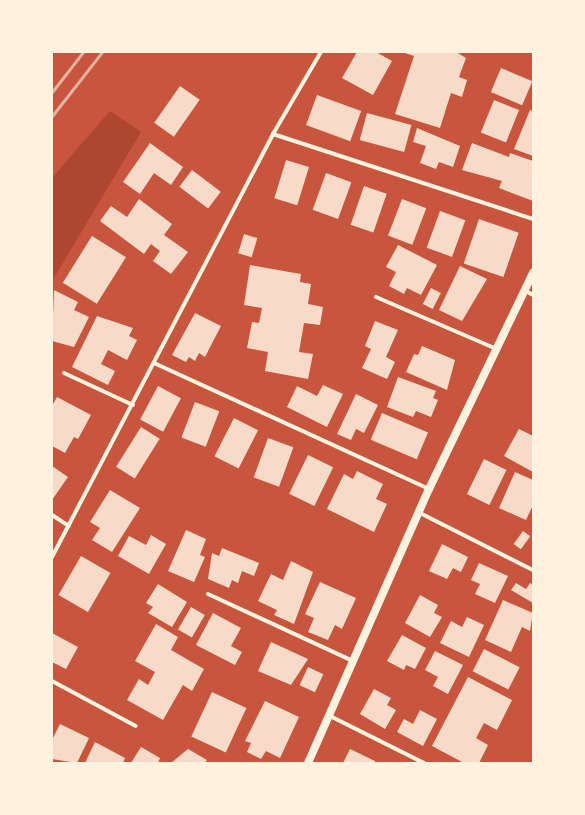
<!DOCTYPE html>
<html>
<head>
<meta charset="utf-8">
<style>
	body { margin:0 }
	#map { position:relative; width:585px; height:815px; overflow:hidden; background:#c8553d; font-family:"Source Serif 4",serif }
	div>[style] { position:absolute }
	.green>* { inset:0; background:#ae4732 }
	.building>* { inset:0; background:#f7dbc8; transform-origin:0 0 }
	.minor>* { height:4px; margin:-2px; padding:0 2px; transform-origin:2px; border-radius:2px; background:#fff3e0 }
	.secondary>* { height:8px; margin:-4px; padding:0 4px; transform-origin:4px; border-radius:4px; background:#fff3e0 }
	.rail>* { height:3px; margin:-1.5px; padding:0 1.5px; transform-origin:1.5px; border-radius:1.5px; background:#e9b49f }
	span { translate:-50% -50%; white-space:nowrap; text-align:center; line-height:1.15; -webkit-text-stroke:4px #fff3e0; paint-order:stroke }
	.frame { position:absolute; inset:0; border:53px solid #fff3e0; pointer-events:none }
</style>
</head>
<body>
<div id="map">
	<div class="green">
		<i style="clip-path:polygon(110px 111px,141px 132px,52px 281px,52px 178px)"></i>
	</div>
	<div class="building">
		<i style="clip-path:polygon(357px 52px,376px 52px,392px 61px,373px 95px,342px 78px)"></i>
		<i style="clip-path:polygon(402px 52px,456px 52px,466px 58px,459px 77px,467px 80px,462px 97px,451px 93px,440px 128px,395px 114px,414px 56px)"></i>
		<i style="left:501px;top:68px;width:34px;height:26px;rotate:23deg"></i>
		<i style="left:180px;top:86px;width:24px;height:45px;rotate:35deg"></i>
		<i style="left:317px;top:95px;width:47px;height:32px;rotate:20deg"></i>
		<i style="left:494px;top:100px;width:27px;height:35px;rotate:22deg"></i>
		<i style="clip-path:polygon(530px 110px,533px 111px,533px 156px,514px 149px)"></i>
		<i style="left:367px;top:113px;width:46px;height:28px;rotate:15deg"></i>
		<i style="clip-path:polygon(417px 128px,460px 146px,453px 167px,439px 162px,436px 169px,420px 163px,426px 146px,413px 142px)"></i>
		<i style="clip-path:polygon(150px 143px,183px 167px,171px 185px,154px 173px,140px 194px,123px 182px)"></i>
		<i style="clip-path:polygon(472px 143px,509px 157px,510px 153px,533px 161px,533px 201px,499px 188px,502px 181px,462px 170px)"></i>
		<i style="left:286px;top:160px;width:24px;height:40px;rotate:17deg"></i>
		<i style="left:192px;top:170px;width:36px;height:21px;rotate:37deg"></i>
		<i style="left:326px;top:173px;width:27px;height:39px;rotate:20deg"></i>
		<i style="left:364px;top:186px;width:24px;height:41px;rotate:19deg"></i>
		<i style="clip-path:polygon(139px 199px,172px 224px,164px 235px,188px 252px,171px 274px,153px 261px,160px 251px,151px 244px,144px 254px,100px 221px,111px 206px,127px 217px)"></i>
		<i style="left:402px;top:199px;width:26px;height:39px;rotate:21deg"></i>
		<i style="left:440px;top:211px;width:27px;height:39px;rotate:20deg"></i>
		<i style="left:479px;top:219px;width:42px;height:47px;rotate:19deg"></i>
		<i style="left:244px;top:234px;width:14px;height:20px;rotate:17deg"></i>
		<i style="left:92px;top:236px;width:40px;height:55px;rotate:32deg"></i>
		<i style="clip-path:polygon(398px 245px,437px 265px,421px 295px,407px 288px,404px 294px,389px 286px,396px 272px,386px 267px)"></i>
		<i style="clip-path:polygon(250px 265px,301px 274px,300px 282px,311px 284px,308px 304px,323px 307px,320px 325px,304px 323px,299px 352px,313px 354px,308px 379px,265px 371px,268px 352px,247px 348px,252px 322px,259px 323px,262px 308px,244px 305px)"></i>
		<i style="clip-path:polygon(460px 266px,487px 279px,462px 321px,439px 310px)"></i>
		<i style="left:431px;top:288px;width:11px;height:18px;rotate:27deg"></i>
		<i style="clip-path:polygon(54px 290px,78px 302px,74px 310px,89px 317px,74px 347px,52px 341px)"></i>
		<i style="clip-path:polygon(195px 313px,221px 326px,205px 357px,199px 353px,195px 361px,189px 357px,186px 362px,172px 355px)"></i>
		<i style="clip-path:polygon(97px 316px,133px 328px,129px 336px,137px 340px,127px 360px,108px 350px,101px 364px,115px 371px,108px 385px,72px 367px)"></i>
		<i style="clip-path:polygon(375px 321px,398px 330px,386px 357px,395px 362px,387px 379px,362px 368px,371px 349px,365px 346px)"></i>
		<i style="clip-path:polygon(422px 346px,455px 360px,447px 390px,406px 372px,414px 354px,418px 355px)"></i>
		<i style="clip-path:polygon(398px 377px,436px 391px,433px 398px,438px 400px,431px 417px,416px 411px,413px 417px,387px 407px)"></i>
		<i style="clip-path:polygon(323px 385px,343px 394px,327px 427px,287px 407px,297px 386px,317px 396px)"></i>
		<i style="left:158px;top:386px;width:26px;height:38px;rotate:28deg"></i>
		<i style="clip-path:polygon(356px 394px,378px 405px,364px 433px,356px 429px,351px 440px,337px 434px)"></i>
		<i style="clip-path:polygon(57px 397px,91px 415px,78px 439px,74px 437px,65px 453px,52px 446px,52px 406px)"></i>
		<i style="left:195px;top:402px;width:26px;height:38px;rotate:21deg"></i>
		<i style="left:382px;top:413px;width:50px;height:29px;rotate:23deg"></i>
		<i style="left:234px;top:418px;width:27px;height:43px;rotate:27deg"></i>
		<i style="left:141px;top:427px;width:22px;height:47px;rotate:32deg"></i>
		<i style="clip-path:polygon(519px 429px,533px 436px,533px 472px,504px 456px)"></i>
		<i style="left:268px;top:438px;width:27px;height:42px;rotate:20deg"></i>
		<i style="left:308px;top:455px;width:28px;height:43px;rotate:26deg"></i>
		<i style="left:484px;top:459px;width:25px;height:39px;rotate:26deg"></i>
		<i style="clip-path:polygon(52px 466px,68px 477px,52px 500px)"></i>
		<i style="clip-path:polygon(357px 471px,383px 484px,376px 499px,387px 504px,374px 532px,327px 509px,344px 474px,353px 479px)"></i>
		<i style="clip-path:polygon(515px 472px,533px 480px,533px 505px,526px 520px,499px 508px)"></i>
		<i style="clip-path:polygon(110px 490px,140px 508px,112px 552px,92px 540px,100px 528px,90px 522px)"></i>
		<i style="clip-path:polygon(186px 530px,206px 539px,200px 555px,205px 557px,194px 582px,168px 571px)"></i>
		<i style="left:523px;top:531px;width:9px;height:16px;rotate:36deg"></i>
		<i style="clip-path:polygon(151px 535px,166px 544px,149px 574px,118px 556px,129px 536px,146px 545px)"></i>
		<i style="clip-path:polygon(442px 544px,468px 557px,461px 572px,453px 568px,447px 579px,429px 571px)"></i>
		<i style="clip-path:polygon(222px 548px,259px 563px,254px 576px,242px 571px,238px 583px,232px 580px,229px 588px,208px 579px,212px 553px,219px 556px)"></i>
		<i style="left:81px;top:556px;width:34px;height:45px;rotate:30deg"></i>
		<i style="clip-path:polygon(291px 561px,313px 572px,294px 624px,274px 615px,277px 610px,258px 601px,271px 574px,283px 580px)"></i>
		<i style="clip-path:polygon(479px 563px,508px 576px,495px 603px,475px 594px,480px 584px,471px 580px)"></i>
		<i style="clip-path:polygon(320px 582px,356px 598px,342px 629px,335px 625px,328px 640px,308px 632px,314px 618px,305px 614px)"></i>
		<i style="clip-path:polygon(516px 583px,526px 589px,530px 583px,533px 585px,533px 603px,511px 590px)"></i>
		<i style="clip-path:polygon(158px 584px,187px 602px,172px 627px,148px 613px,153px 607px,146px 603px)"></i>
		<i style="clip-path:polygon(420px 595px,438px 605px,434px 613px,442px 617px,430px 637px,405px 623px)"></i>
		<i style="clip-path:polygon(503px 600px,533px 613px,530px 631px,522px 627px,511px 652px,485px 640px)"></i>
		<i style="left:191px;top:607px;width:16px;height:26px;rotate:30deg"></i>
		<i style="clip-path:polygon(213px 613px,241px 628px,231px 646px,242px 652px,235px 665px,196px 645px)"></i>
		<i style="clip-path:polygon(467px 617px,484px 625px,469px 657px,440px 643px,451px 621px,462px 627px)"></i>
		<i style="clip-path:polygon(156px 624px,178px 637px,171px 650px,204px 669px,192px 691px,183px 685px,163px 720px,127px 700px,139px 679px,148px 685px,155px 672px,135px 661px)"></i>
		<i style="clip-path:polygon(52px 633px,78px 647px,66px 669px,52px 662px)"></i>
		<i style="clip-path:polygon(402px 635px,426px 648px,415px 669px,406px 665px,404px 670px,387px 661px)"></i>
		<i style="clip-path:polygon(271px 642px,308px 659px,291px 685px,258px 671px)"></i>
		<i style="left:484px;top:649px;width:40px;height:25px;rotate:27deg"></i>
		<i style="clip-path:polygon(435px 651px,463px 665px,448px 694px,433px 686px,438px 677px,425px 670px)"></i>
		<i style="left:308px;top:667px;width:17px;height:20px;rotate:25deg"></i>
		<i style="clip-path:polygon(468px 677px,512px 700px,497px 730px,484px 723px,476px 738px,488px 745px,479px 763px,464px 763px,432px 746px)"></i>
		<i style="clip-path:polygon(374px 689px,391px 698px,387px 705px,396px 710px,385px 729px,360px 714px)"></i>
		<i style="left:212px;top:692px;width:38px;height:49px;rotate:25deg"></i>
		<i style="clip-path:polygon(265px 701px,299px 717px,280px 758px,266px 751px,261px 759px,247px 752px,251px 743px,245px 741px)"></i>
		<i style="clip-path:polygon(420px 710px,437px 719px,423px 746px,397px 732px,404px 719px,413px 724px)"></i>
		<i style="clip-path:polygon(60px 724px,89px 738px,77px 763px,52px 759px,52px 740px)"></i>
		<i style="clip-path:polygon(95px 742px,125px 758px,123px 763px,85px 763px)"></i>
		<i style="clip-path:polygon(141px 747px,160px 758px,158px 763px,131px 763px)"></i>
		<i style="clip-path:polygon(188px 749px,207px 760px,205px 763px,171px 763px)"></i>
		<i style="clip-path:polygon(350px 749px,375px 761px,375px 763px,343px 763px)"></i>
	</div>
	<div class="minor">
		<i style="left:273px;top:134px;width:95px;rotate:-59.7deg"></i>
		<i style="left:526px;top:291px;width:8px;rotate:30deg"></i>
		<i style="left:376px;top:297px;width:132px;rotate:23.3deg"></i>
		<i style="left:154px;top:363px;width:302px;rotate:24.6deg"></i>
		<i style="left:64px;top:373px;width:76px;rotate:24.9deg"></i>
		<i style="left:420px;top:513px;width:127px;rotate:26.8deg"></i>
		<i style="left:52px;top:515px;width:20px;rotate:33deg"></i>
		<i style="left:52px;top:557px;width:477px;rotate:-62.4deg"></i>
		<i style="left:273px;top:134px;width:274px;rotate:18.1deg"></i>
		<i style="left:208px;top:594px;width:157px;rotate:24.8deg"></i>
		<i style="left:52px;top:681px;width:95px;rotate:28.2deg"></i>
		<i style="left:328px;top:715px;width:107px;rotate:26.6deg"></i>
	</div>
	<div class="secondary">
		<i style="left:308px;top:763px;width:300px;rotate:-66.2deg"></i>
		<i style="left:429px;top:489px;width:240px;rotate:-64.3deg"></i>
	</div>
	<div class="rail">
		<i style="left:52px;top:92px;width:51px;rotate:-52.2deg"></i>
		<i style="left:52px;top:116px;width:81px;rotate:-52deg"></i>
	</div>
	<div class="frame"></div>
</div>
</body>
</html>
